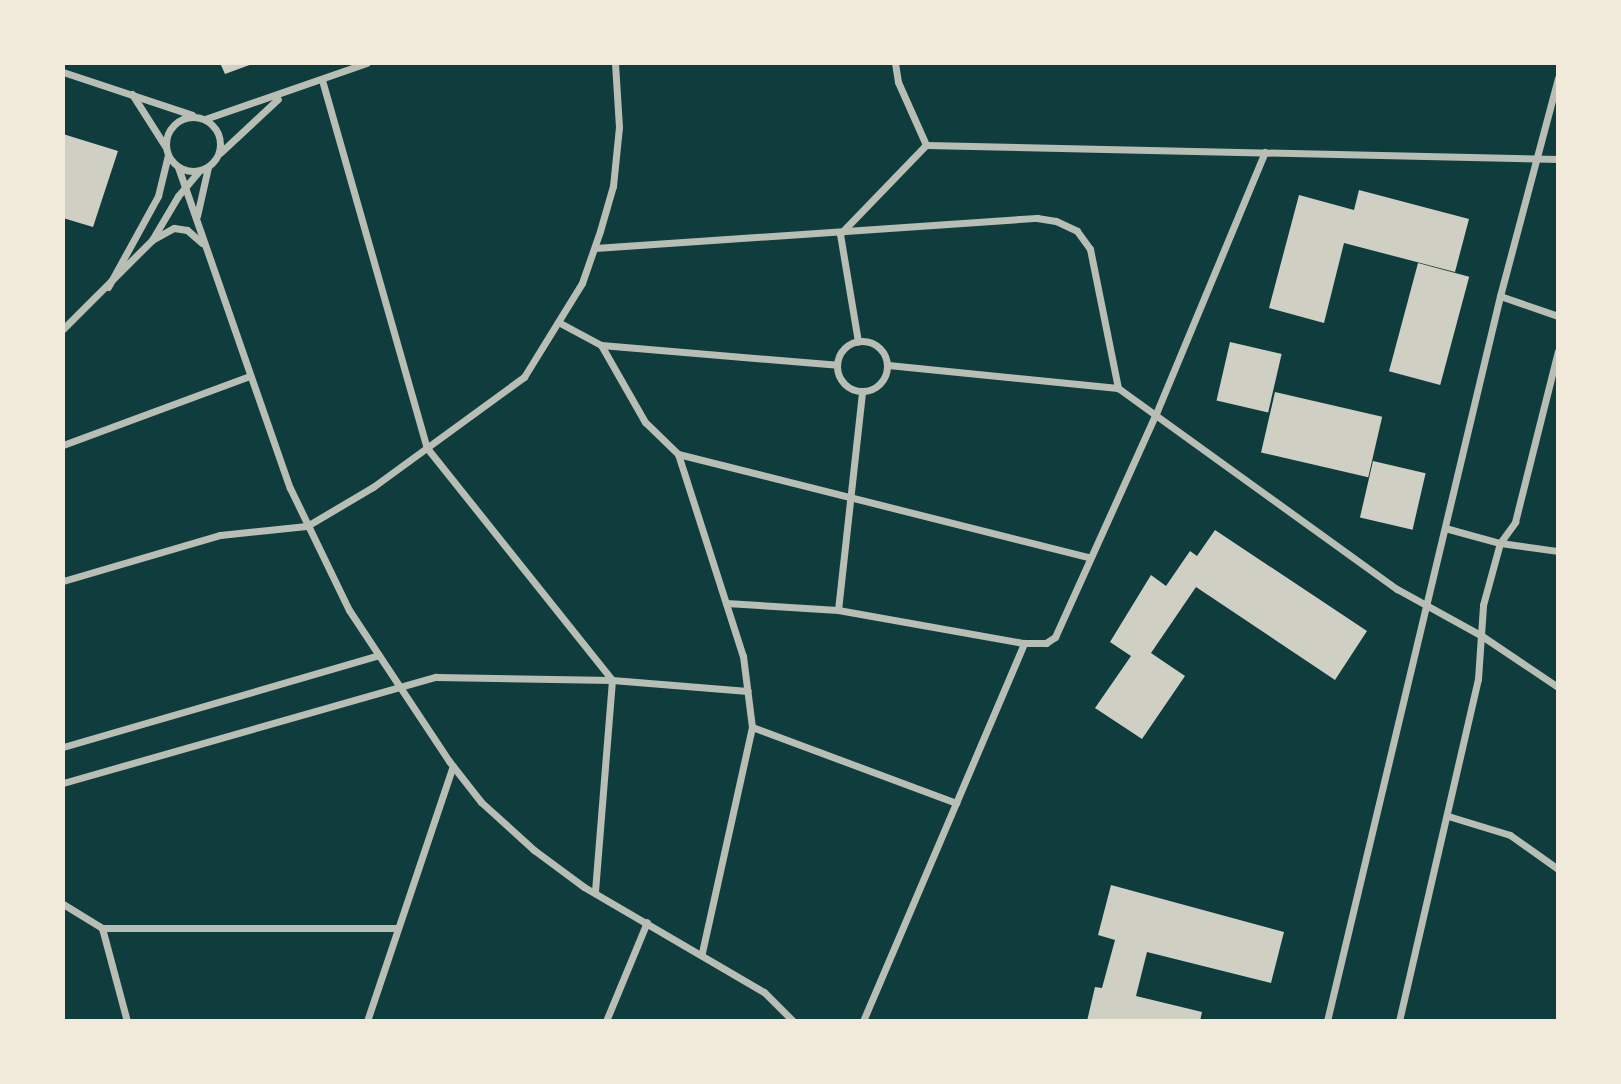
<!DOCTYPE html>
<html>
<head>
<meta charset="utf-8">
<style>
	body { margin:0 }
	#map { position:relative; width:1621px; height:1084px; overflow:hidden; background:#0f3d3e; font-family:Signika,sans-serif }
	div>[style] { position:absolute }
	.building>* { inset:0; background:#cfcfc3; transform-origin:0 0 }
	.minor>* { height:7px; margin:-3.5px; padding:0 3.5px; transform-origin:3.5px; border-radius:3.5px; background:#b8beb3 }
	.minor>.ring { margin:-3.5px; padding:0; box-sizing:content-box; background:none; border:7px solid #b8beb3; border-radius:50% }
	span { translate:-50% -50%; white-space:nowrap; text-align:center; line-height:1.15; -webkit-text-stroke:5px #f1e9da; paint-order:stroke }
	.frame { position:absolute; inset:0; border:65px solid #f1e9da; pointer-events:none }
</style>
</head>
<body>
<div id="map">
	<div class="building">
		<i style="clip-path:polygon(220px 63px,255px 63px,225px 74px)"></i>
		<i style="clip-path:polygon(63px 134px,118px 151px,93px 227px,63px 218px)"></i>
		<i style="clip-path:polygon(1359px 190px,1469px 219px,1455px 272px,1344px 243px,1324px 323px,1269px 308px,1299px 195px,1354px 210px)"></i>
		<i style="left:1418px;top:263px;width:53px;height:112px;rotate:15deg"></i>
		<i style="left:1230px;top:342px;width:53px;height:60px;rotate:13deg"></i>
		<i style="left:1275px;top:392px;width:110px;height:62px;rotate:13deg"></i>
		<i style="left:1373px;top:461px;width:54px;height:58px;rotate:13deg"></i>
		<i style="clip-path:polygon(1215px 530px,1367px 631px,1335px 680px,1196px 587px,1151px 653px,1185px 676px,1142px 739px,1095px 708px,1131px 656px,1110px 642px,1151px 575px,1166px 586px,1190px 551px,1197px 556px)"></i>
		<i style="clip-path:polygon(1111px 885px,1284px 932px,1271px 983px,1147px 952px,1136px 996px,1202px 1012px,1200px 1021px,1087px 1021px,1095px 987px,1102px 988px,1115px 940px,1098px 935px)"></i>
	</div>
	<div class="minor">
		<i style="left:895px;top:63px;width:19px;rotate:81deg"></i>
		<i style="left:898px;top:82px;width:69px;rotate:66deg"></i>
		<i style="left:63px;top:72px;width:136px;rotate:18.4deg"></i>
		<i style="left:322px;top:80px;width:383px;rotate:74.1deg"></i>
		<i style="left:427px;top:448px;width:297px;rotate:51.4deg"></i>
		<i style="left:612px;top:680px;width:213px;rotate:94.6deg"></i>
		<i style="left:132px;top:94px;width:62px;rotate:57.6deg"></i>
		<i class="ring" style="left:166px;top:117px;width:47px;height:47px"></i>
		<i style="left:205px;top:119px;width:171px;rotate:-19.1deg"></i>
		<i style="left:220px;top:153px;width:79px;rotate:-43deg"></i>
		<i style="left:178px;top:167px;width:340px;rotate:70.8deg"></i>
		<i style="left:290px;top:488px;width:136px;rotate:64.2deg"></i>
		<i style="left:349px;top:610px;width:181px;rotate:56.5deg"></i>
		<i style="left:449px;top:761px;width:52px;rotate:52deg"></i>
		<i style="left:481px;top:802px;width:72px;rotate:42.2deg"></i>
		<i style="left:534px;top:850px;width:62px;rotate:36.5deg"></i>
		<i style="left:584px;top:887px;width:208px;rotate:30.3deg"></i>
		<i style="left:764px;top:992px;width:41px;rotate:45deg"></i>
		<i style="left:197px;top:216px;width:50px;rotate:-77.3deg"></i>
		<i style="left:840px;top:234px;width:124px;rotate:-46deg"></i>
		<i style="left:926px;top:145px;width:632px;rotate:1.27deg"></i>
		<i style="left:840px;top:234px;width:109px;rotate:80.5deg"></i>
		<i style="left:152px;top:240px;width:25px;rotate:-29deg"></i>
		<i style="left:174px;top:228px;width:13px;rotate:9deg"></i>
		<i style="left:187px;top:230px;width:20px;rotate:41deg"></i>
		<i style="left:595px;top:248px;width:443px;rotate:-3.9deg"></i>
		<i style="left:1037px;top:218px;width:19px;rotate:9deg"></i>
		<i style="left:1056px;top:221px;width:23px;rotate:25deg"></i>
		<i style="left:1077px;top:231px;width:22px;rotate:54deg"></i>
		<i style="left:1090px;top:249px;width:142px;rotate:78.6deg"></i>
		<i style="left:1118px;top:388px;width:344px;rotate:35.8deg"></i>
		<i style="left:1397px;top:589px;width:97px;rotate:28.9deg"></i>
		<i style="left:1482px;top:636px;width:92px;rotate:33.9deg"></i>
		<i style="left:108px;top:287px;width:104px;rotate:-61.2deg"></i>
		<i style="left:158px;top:196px;width:42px;rotate:-76.3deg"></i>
		<i style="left:1500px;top:296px;width:61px;rotate:19deg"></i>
		<i style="left:560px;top:323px;width:47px;rotate:28.2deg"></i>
		<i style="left:601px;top:345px;width:89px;rotate:60.3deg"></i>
		<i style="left:645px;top:422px;width:46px;rotate:44.1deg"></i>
		<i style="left:678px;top:454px;width:212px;rotate:72.2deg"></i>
		<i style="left:743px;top:656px;width:72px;rotate:82.8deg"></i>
		<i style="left:752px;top:727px;width:231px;rotate:102.5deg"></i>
		<i style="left:63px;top:329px;width:126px;rotate:-45deg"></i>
		<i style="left:152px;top:240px;width:51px;rotate:-59.4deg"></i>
		<i style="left:178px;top:196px;width:33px;rotate:-50deg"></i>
		<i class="ring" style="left:837px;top:341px;width:43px;height:43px"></i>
		<i style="left:601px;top:345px;width:237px;rotate:4.8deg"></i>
		<i style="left:888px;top:365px;width:231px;rotate:5.7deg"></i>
		<i style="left:63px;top:445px;width:199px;rotate:-20.3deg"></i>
		<i style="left:678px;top:454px;width:423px;rotate:14.1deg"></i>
		<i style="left:1445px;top:528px;width:57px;rotate:15.3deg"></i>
		<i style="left:1500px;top:543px;width:59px;rotate:7.9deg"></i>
		<i style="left:63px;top:581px;width:164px;rotate:-16.3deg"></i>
		<i style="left:220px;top:535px;width:87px;rotate:-5.9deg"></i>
		<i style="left:307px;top:526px;width:77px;rotate:-30.6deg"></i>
		<i style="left:373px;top:487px;width:187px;rotate:-36.1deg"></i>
		<i style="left:524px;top:377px;width:110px;rotate:-58.3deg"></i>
		<i style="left:582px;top:283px;width:55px;rotate:-70.9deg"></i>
		<i style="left:600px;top:231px;width:47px;rotate:-73.9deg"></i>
		<i style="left:613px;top:186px;width:59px;rotate:-84.2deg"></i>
		<i style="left:619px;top:127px;width:64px;rotate:-93.6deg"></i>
		<i style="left:726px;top:603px;width:112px;rotate:3.6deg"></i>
		<i style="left:838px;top:610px;width:189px;rotate:10.1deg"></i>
		<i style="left:1024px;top:643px;width:22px"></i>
		<i style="left:1046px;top:643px;width:11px;rotate:-34deg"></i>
		<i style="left:1055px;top:637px;width:243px;rotate:-65.7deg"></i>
		<i style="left:1155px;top:416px;width:286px;rotate:-67.4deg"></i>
		<i style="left:838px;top:610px;width:220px;rotate:-83.7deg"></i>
		<i style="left:752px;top:727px;width:218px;rotate:20.4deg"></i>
		<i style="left:63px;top:747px;width:329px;rotate:-16.2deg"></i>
		<i style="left:63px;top:783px;width:388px;rotate:-15.9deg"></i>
		<i style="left:436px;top:677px;width:176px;rotate:1deg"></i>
		<i style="left:612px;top:680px;width:136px;rotate:4.6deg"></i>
		<i style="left:1448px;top:816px;width:65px;rotate:17deg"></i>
		<i style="left:1510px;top:835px;width:59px;rotate:35.3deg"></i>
		<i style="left:63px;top:904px;width:46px;rotate:31.6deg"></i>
		<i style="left:102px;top:928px;width:295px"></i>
		<i style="left:102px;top:928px;width:96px;rotate:75deg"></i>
		<i style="left:367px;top:1021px;width:269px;rotate:-71.4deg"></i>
		<i style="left:606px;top:1021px;width:107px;rotate:-67.5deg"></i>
		<i style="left:863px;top:1021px;width:411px;rotate:-66.9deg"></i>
		<i style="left:1327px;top:1021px;width:745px;rotate:-76.58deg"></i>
		<i style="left:1500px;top:296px;width:226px;rotate:-75.1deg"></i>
		<i style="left:1399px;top:1021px;width:351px;rotate:-77deg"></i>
		<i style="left:1478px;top:679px;width:74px;rotate:-86.1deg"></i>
		<i style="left:1483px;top:605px;width:64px;rotate:-74.7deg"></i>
		<i style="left:1500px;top:543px;width:26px;rotate:-54deg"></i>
		<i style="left:1515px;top:522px;width:176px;rotate:-75.9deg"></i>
	</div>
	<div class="frame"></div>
</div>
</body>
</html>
